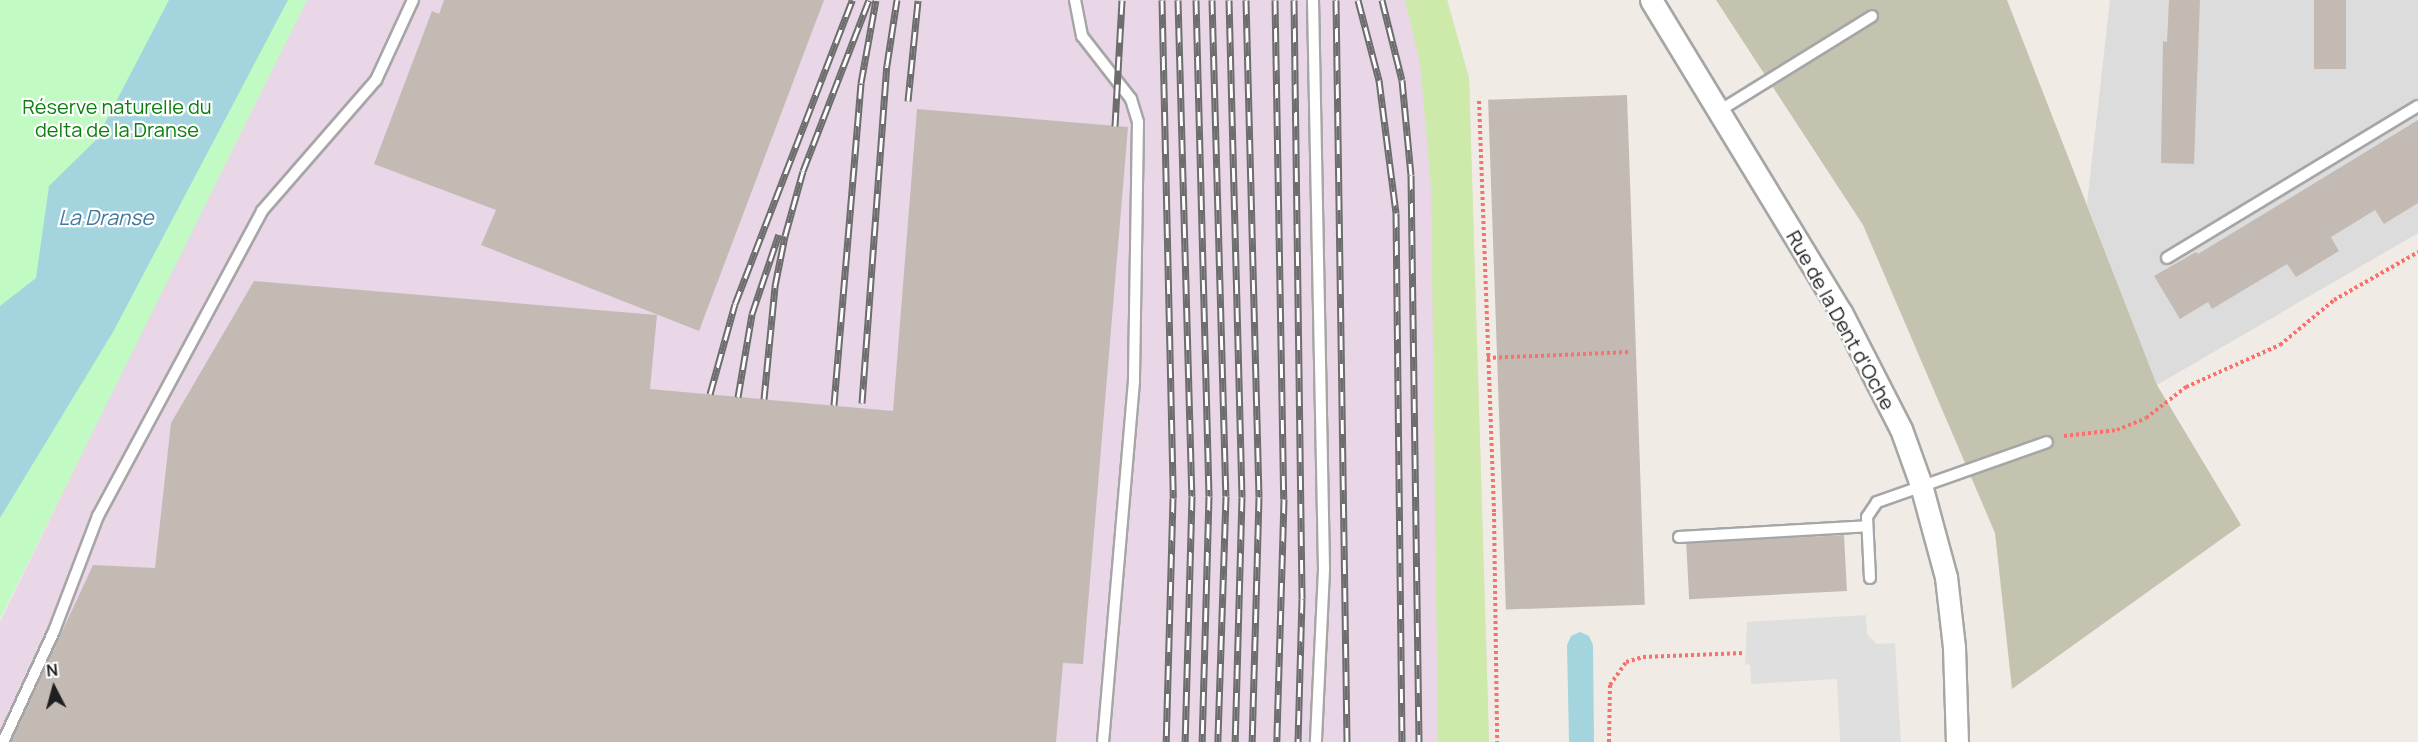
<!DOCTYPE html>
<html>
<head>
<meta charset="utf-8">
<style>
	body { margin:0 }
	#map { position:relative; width:2418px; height:742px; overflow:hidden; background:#f0ebe5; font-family:Manrope,sans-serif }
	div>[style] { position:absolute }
	.residential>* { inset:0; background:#dddcdc }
	.industrial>* { inset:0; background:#e9d6e7 }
	.construction>* { inset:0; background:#c4c3b0 }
	.grass>* { inset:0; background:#ceeaaa }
	.park>* { inset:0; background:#c1fac2 }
	.parking>* { inset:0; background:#dfdfdf }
	.water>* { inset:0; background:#a4d5de }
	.building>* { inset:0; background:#c4bab4; transform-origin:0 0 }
	.path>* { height:4px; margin-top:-2px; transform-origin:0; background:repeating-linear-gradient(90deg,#fc6f6a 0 3px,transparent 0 6px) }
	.roads { filter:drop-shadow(2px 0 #a6a6a6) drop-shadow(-2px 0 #a6a6a6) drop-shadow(0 2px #a6a6a6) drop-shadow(0 -2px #a6a6a6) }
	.lane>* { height:10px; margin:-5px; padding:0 5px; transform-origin:5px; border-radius:5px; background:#fff }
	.street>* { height:21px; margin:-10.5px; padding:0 10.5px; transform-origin:10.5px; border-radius:10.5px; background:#fff }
	.rail>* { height:7px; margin-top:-3.5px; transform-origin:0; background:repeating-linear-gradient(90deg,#fff 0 14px,#6d6d6d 0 28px); box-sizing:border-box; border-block:2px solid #6d6d6d }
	span { translate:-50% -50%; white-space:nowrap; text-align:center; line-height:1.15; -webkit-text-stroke:4.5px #fff; paint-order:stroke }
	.park-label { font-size:20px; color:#0a7f0c }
	.street-label { font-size:20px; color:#1f1f1f }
	.water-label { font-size:21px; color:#4378a0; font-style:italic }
	.north { position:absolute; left:24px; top:658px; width:60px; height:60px; -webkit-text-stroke:4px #fff; paint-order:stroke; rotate:354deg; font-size:16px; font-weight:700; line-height:24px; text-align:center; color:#1f1f1f }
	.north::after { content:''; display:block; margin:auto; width:21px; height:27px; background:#1f1f1f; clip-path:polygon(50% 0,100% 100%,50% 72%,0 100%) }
</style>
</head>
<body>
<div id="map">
	<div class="residential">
		<i style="clip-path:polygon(2110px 0,2418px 0,2418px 233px,2157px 385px,2087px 204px)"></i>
	</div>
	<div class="industrial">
		<i style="clip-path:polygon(302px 0,1447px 0,1469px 78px,1489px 742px,0 742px,0 622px)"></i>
	</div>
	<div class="construction">
		<i style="clip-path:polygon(1716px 0,2007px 0,2157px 385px,2241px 525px,2012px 689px,1995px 533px,1863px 225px)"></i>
	</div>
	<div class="grass">
		<i style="clip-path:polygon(1405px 0,1447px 0,1469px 78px,1489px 742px,1438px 742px,1431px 187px,1420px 63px)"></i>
	</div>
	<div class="park">
		<i style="clip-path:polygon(0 0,307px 0,0 619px)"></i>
	</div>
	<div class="parking">
		<i style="clip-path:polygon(1866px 615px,1867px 634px,1877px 644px,1895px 643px,1901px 742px,1840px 742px,1837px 679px,1751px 684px,1750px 664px,1745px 665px,1747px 622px)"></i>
	</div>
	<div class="water">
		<i style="clip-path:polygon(169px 0,288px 0,113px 332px,0 518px,0 306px,36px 278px,49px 186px,96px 140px)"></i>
		<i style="clip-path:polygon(1580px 632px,1589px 636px,1593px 645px,1594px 742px,1569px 742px,1567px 645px,1571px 636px)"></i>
	</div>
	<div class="building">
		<i style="clip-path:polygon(444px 0,824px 0,699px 331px,481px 245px,496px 210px,374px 164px,432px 11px,439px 14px)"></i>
		<i style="clip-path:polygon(2169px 0,2200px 0,2194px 164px,2161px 163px,2163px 41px,2167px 42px)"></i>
		<i style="left:2314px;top:0;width:32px;height:69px"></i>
		<i style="left:1627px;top:95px;width:510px;height:139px;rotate:88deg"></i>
		<i style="clip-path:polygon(917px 109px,1128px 127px,1083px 664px,1063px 663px,1056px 742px,11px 742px,93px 565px,155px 568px,171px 423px,254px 281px,657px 315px,650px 389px,893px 411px)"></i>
		<i style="clip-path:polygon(2418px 120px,2418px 203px,2384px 224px,2375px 210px,2331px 237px,2339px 251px,2296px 277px,2287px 264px,2212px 309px,2208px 302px,2180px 319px,2154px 276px,2196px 252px,2198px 254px)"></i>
		<i style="left:1844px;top:535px;width:56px;height:158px;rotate:87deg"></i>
	</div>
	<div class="path">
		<i style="left:1479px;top:101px;width:412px;rotate:87.9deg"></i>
		<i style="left:1494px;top:513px;width:229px;rotate:89.2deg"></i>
		<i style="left:1487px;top:358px;width:143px;rotate:-2.4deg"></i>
		<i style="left:2064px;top:436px;width:53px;rotate:-6.5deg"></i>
		<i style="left:2117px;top:430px;width:31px;rotate:-22deg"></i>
		<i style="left:2146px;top:418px;width:51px;rotate:-37.8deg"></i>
		<i style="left:2186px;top:387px;width:103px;rotate:-24.1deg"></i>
		<i style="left:2280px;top:345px;width:70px;rotate:-39.8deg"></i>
		<i style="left:2334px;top:300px;width:97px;rotate:-29.7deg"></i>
		<i style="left:1609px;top:742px;width:57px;rotate:-89deg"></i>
		<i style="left:1610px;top:685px;width:28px;rotate:-55deg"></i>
		<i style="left:1626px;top:662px;width:18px;rotate:-16deg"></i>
		<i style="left:1643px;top:657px;width:101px;rotate:-2.3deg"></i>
	</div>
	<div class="roads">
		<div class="lane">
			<i style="left:1075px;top:0;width:37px;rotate:79deg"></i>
			<i style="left:1082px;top:36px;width:80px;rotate:52.1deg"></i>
			<i style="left:1131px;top:99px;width:24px;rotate:73deg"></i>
			<i style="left:1138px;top:122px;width:259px;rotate:90.9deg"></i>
			<i style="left:1134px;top:381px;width:362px;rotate:94.9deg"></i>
			<i style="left:1313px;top:0;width:570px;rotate:88.89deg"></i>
			<i style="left:1324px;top:570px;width:172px;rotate:92.7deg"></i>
			<i style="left:1719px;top:111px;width:180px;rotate:-31.8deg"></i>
			<i style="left:2167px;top:258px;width:293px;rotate:-31.2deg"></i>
			<i style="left:1679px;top:537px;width:188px;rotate:-3.3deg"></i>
			<i style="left:1870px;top:578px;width:61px;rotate:-92.8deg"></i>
			<i style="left:1867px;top:517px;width:18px;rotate:-56deg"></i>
			<i style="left:1877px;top:502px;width:180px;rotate:-19.4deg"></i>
			<i style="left:3px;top:742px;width:122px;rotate:-65.3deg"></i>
			<i style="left:54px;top:631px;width:123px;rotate:-69.1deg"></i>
			<i style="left:98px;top:516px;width:346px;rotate:-61.7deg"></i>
			<i style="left:262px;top:211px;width:174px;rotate:-49deg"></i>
			<i style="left:376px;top:80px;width:88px;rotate:-65.2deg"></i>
		</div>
		<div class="street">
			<i style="left:1651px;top:0;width:365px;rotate:58.7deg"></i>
			<i style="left:1841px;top:312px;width:131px;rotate:62.9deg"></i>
			<i style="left:1901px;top:429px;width:59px;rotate:70.3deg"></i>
			<i style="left:1921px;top:485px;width:95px;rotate:74.8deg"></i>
			<i style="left:1946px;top:577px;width:70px;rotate:83.5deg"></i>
			<i style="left:1954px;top:647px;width:95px;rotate:88.2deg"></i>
		</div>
	</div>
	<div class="rail">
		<i style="left:1162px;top:0;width:498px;rotate:88.7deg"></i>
		<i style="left:1173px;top:498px;width:244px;rotate:91.6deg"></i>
		<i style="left:1178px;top:0;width:496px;rotate:88.4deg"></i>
		<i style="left:1192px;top:496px;width:246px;rotate:91.6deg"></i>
		<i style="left:1196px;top:0;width:496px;rotate:88.5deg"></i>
		<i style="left:1209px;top:496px;width:246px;rotate:91.6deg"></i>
		<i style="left:1212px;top:0;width:496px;rotate:88.4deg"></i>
		<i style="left:1226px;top:496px;width:246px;rotate:91.9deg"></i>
		<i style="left:1229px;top:0;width:497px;rotate:88.5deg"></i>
		<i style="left:1242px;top:497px;width:245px;rotate:91.6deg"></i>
		<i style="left:1246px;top:0;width:497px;rotate:88.5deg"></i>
		<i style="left:1259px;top:497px;width:245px;rotate:91.6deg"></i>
		<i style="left:1275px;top:0;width:499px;rotate:89deg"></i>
		<i style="left:1284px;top:499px;width:243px;rotate:91.7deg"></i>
		<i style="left:1294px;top:0;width:599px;rotate:89.23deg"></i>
		<i style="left:1302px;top:599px;width:143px;rotate:91.6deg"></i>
		<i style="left:1336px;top:0;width:742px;rotate:89.15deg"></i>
		<i style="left:1358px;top:0;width:83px;rotate:75.3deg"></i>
		<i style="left:1379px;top:80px;width:134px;rotate:82.7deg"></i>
		<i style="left:1396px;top:213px;width:529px;rotate:89.35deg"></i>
		<i style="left:1382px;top:0;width:82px;rotate:76deg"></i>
		<i style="left:1402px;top:80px;width:95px;rotate:84.6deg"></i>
		<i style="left:1411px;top:175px;width:567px;rotate:89.19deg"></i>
		<i style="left:908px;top:101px;width:101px;rotate:-84.3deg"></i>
		<i style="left:1115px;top:126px;width:126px;rotate:-86.8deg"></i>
		<i style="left:710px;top:394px;width:93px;rotate:-74.5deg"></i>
		<i style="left:735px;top:304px;width:326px;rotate:-68.9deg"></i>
		<i style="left:738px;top:397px;width:84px;rotate:-80.4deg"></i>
		<i style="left:752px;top:314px;width:84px;rotate:-71.4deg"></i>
		<i style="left:764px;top:399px;width:114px;rotate:-84.4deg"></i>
		<i style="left:775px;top:286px;width:51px;rotate:-78.7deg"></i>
		<i style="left:785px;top:236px;width:67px;rotate:-74.5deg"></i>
		<i style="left:803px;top:171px;width:183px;rotate:-68.9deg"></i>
		<i style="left:862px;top:403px;width:339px;rotate:-85.8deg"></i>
		<i style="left:887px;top:65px;width:66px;rotate:-81.3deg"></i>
		<i style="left:834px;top:405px;width:323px;rotate:-85.2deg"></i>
		<i style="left:861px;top:83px;width:84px;rotate:-79.8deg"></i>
	</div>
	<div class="park-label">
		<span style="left:117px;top:118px">Réserve naturelle du<br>delta de la Dranse</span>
	</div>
	<div class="street-label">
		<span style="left:1841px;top:320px;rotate:61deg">Rue de la Dent d'Oche</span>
	</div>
	<div class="water-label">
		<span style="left:106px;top:217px">La Dranse</span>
	</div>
	<div class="north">N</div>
</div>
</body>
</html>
